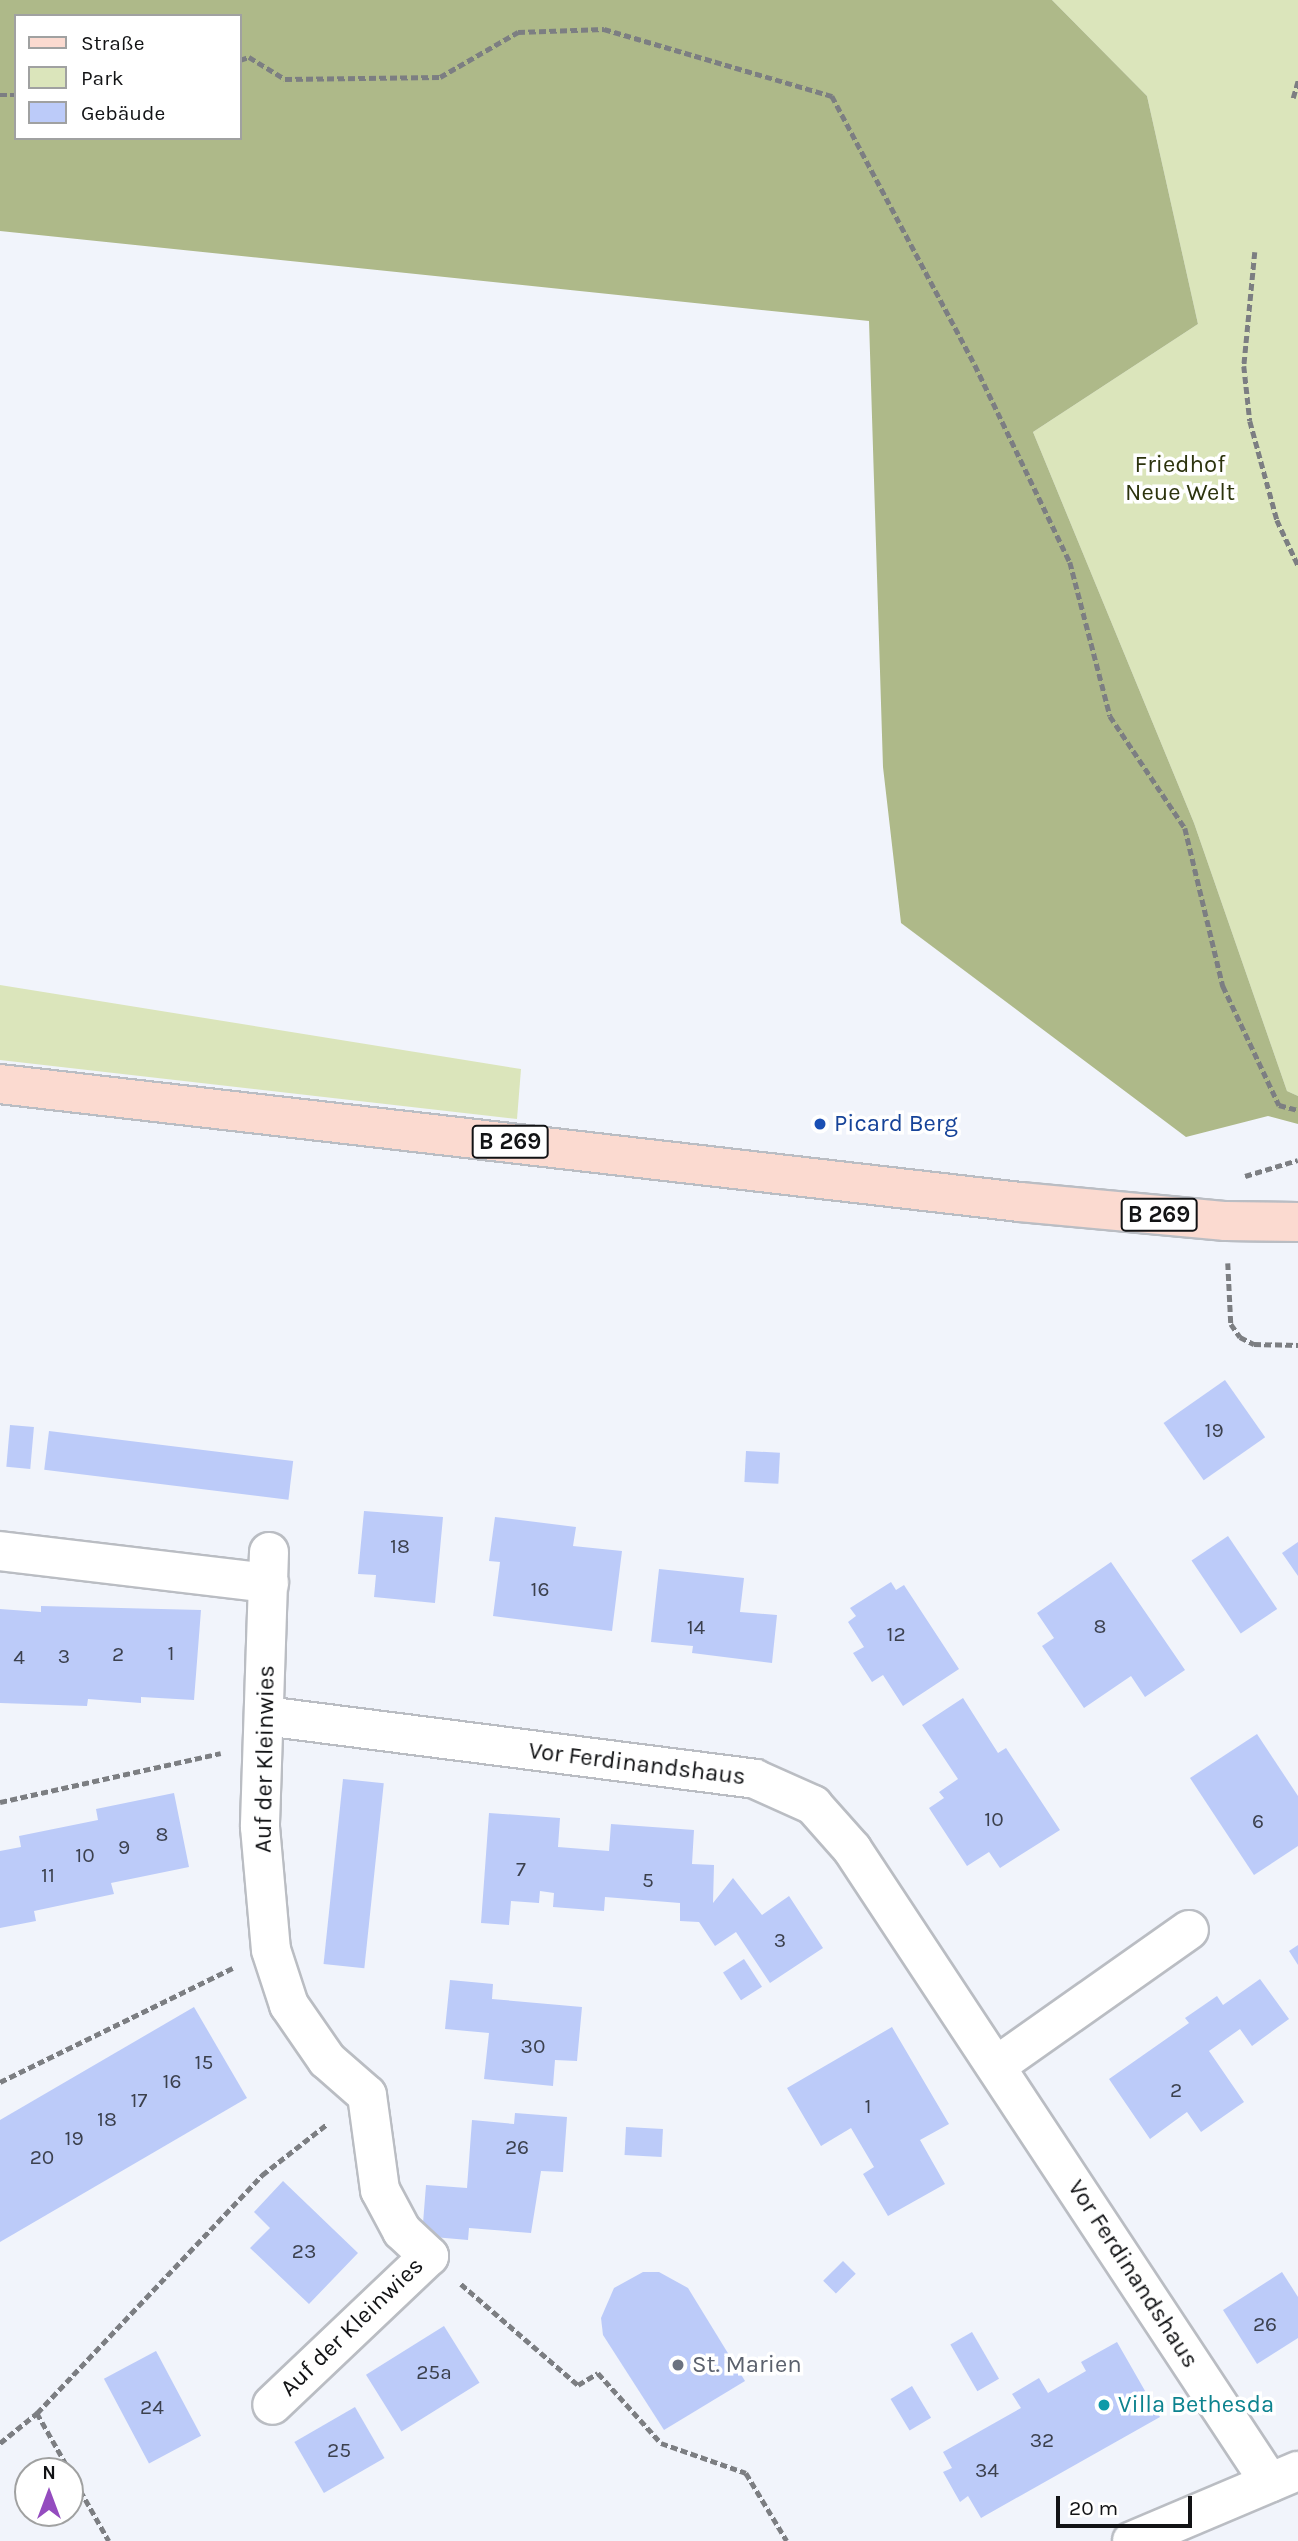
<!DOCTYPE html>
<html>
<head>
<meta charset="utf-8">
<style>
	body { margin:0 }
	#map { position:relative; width:1298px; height:2541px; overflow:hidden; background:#f1f4fb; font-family:Karla,sans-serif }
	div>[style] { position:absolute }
	.green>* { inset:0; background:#dbe5bb }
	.forest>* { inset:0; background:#aeb989 }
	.building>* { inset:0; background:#bccbf9; transform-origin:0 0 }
	.path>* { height:4.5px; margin-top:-2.25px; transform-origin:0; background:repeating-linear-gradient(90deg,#7c7e82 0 7px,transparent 0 10.5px) }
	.roads { filter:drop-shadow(2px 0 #babdc3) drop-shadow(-2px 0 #babdc3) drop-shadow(0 2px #babdc3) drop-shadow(0 -2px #babdc3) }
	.street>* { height:38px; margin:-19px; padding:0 19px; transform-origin:19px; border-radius:19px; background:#fff }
	.primary>* { height:38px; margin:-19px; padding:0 19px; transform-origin:19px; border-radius:19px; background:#fbdad0 }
	.dots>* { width:19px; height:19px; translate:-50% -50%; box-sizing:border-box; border:4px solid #fff; border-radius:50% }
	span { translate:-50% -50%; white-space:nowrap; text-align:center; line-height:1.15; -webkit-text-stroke:7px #fff; paint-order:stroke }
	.number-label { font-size:21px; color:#3c414e }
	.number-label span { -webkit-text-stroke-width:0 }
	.shield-label span { padding:2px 5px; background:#fff; border:2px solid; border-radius:5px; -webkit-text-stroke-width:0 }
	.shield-label { font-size:23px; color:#121315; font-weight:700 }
	.park-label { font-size:24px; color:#2c330d }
	.transit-label { font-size:24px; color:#164399 }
	.left { translate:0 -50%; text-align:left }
	.street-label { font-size:24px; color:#121315 }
	.worship-label { font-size:24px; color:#5b616d }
	.culture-label { font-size:24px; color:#0d838f }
	.legend { position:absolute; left:14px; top:14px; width:228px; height:126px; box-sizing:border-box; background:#fff; border:2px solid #a0a1a1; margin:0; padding:9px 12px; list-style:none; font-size:21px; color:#121315 }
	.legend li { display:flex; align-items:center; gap:14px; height:35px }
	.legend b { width:35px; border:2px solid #a0a1a1 }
	.north { position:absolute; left:14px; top:2457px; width:70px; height:70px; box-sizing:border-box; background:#fff; border:2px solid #a0a1a1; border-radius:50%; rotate:0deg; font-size:19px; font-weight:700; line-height:28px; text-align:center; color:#121315 }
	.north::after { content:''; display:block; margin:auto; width:24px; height:32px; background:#944cbf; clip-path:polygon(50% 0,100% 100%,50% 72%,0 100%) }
	.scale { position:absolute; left:1056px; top:2496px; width:136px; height:32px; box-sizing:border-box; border:4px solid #121315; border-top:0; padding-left:9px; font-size:21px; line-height:24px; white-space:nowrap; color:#121315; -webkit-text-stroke:5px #fff; paint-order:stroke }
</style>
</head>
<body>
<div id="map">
	<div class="green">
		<i style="clip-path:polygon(1052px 0,1298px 0,1298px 1096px,1287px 1091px,1194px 823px,1033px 432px,1198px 324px,1147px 96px)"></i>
		<i style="clip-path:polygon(0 985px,521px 1069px,517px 1119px,0 1060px)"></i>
	</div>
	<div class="forest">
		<i style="clip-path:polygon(evenodd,0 0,1052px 0,1147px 96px,1198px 324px,1033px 432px,1194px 823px,1287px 1091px,1298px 1096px,1298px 1124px,1268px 1116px,1186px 1137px,901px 923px,883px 767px,869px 321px,0 231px,0 0,16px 16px,240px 16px,240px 138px,16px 138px,16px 16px)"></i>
	</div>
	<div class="building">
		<i style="left:1225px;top:1380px;width:70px;height:75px;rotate:55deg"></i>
		<i style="left:10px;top:1425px;width:24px;height:42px;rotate:5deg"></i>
		<i style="left:49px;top:1431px;width:246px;height:39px;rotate:7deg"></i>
		<i style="left:746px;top:1451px;width:34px;height:31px;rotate:3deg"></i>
		<i style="clip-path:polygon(364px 1511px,443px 1517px,435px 1603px,374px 1597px,376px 1575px,358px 1574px)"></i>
		<i style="clip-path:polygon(495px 1517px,576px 1527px,573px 1546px,622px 1551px,612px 1631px,493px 1616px,500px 1562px,489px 1561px)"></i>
		<i style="left:1228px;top:1536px;width:88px;height:44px;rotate:56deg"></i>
		<i style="clip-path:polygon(1298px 1542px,1298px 1576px,1282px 1553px)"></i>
		<i style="clip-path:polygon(1111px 1562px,1185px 1670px,1145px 1697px,1131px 1676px,1084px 1708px,1042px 1646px,1054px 1638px,1037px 1613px)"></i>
		<i style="clip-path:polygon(659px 1569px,744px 1578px,740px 1612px,777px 1615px,772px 1663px,692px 1653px,693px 1646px,651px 1642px)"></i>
		<i style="clip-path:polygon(891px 1582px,896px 1590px,904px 1585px,959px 1669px,903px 1706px,883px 1675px,872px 1682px,853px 1653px,864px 1647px,848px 1622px,856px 1616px,850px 1608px)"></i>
		<i style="clip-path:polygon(41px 1606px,201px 1610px,194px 1700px,141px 1697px,141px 1703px,88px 1699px,87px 1706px,0 1703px,0 1609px,41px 1612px)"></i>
		<i style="clip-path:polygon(963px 1698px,998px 1753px,1006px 1748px,1060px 1830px,1000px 1868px,989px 1852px,967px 1866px,929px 1808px,944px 1798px,939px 1792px,958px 1779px,922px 1725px)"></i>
		<i style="clip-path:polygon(1257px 1734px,1298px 1796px,1298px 1846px,1254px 1875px,1190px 1778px)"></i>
		<i style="left:343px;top:1779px;width:41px;height:186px;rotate:6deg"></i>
		<i style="clip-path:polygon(174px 1793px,189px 1867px,111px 1883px,114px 1894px,34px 1911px,36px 1921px,0 1928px,0 1851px,21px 1847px,19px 1836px,98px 1820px,96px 1809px)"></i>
		<i style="clip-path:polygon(489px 1813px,560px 1818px,558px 1847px,609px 1851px,611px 1824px,694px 1830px,692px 1864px,714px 1865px,713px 1903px,733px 1878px,762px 1915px,789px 1896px,823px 1948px,770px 1983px,736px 1932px,715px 1946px,699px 1922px,680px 1921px,680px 1903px,605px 1897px,604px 1911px,553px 1907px,554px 1893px,540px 1891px,539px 1903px,511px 1901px,509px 1925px,481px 1923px)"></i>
		<i style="clip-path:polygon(1298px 1945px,1298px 1965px,1289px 1951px)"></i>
		<i style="left:744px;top:1959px;width:33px;height:25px;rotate:57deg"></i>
		<i style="clip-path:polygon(1260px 1979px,1289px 2019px,1252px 2046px,1240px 2029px,1209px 2051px,1244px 2102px,1201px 2132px,1187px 2112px,1150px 2139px,1109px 2079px,1189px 2023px,1185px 2018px,1217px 1996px,1223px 2005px)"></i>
		<i style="clip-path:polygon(450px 1980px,493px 1984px,492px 1999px,582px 2007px,577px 2061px,555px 2060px,553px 2086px,484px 2079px,489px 2033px,445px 2029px)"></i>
		<i style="clip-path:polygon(194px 2007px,247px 2098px,0 2242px,0 2120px)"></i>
		<i style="clip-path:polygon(892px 2027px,949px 2124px,920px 2140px,945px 2184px,888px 2216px,863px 2174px,874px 2167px,851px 2128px,821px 2146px,787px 2088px)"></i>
		<i style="clip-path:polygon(515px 2113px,567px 2117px,563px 2172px,541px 2171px,531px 2233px,469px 2228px,468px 2240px,422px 2236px,426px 2185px,467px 2188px,472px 2120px,514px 2124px)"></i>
		<i style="left:626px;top:2127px;width:37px;height:28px;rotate:3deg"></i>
		<i style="clip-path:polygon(283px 2181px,358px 2253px,309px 2304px,250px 2248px,270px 2228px,254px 2212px)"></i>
		<i style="left:843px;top:2261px;width:18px;height:28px;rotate:45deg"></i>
		<i style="clip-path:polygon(643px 2272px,659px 2272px,688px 2288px,745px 2381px,664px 2430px,603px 2335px,601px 2318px,614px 2288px)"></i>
		<i style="clip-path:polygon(1282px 2272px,1298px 2297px,1298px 2338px,1257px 2364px,1223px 2310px)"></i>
		<i style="left:444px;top:2326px;width:67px;height:92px;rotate:58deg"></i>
		<i style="left:972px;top:2332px;width:54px;height:25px;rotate:60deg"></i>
		<i style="clip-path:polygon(1117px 2342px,1160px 2417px,981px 2518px,968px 2496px,960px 2502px,943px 2472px,952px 2468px,943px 2452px,1021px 2408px,1012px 2394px,1039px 2378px,1048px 2393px,1086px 2371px,1081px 2362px)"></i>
		<i style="left:156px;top:2351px;width:96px;height:59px;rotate:62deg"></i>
		<i style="left:912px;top:2386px;width:37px;height:25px;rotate:59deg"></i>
		<i style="left:355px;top:2407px;width:59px;height:70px;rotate:60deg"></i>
	</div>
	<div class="path">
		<i style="left:240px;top:60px;width:9px;rotate:-18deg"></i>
		<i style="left:249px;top:57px;width:42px;rotate:31.4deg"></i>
		<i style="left:285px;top:79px;width:155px;rotate:-0.7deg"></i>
		<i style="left:440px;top:77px;width:90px;rotate:-30deg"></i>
		<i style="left:518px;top:32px;width:86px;rotate:-2deg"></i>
		<i style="left:604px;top:29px;width:238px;rotate:16.4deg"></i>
		<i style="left:832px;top:96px;width:305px;rotate:62deg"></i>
		<i style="left:975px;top:365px;width:219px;rotate:64.3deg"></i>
		<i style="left:1070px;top:562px;width:159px;rotate:75.4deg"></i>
		<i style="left:1110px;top:716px;width:135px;rotate:56.2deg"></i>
		<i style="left:1185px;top:828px;width:163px;rotate:76.5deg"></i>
		<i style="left:1223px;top:986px;width:132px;rotate:64.8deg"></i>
		<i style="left:1279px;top:1105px;width:20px;rotate:15deg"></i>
		<i style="left:0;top:95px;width:16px"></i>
		<i style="left:1293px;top:98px;width:19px;rotate:-74deg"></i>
		<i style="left:1255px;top:252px;width:115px;rotate:95.5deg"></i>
		<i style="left:1244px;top:366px;width:55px;rotate:83.8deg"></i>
		<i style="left:1250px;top:421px;width:103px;rotate:74.7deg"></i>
		<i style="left:1277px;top:520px;width:50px;rotate:65deg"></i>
		<i style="left:1245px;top:1176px;width:55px;rotate:-16.8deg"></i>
		<i style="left:1228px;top:1263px;width:61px;rotate:87.2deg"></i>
		<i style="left:1231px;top:1324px;width:16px;rotate:55deg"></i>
		<i style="left:1240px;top:1337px;width:16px;rotate:27deg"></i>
		<i style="left:1254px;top:1344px;width:44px;rotate:1.3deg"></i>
		<i style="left:0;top:1802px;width:226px;rotate:-12.5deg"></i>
		<i style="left:0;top:2082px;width:259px;rotate:-26.1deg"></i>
		<i style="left:461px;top:2284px;width:155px;rotate:40.8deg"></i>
		<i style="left:578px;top:2385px;width:23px;rotate:-31deg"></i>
		<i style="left:598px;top:2373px;width:94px;rotate:48deg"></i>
		<i style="left:661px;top:2443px;width:90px;rotate:19.4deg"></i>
		<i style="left:746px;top:2473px;width:79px;rotate:58.9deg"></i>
		<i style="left:37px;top:2413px;width:67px;rotate:60.4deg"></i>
		<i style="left:0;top:2443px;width:48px;rotate:-39deg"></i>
		<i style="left:37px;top:2413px;width:328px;rotate:-46.6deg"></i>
		<i style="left:262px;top:2175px;width:83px;rotate:-38.1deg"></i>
		<i style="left:70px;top:2472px;width:79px;rotate:60.5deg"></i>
	</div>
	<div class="roads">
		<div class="street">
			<i style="left:0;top:1551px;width:271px;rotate:6.8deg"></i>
			<i style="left:269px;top:1552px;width:275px;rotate:91.9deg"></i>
			<i style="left:260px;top:1827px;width:123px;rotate:84.9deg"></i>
			<i style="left:271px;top:1950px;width:58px;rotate:71.9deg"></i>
			<i style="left:289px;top:2005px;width:67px;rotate:55.4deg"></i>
			<i style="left:327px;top:2060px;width:53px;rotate:41.2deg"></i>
			<i style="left:367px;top:2095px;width:96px;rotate:82.2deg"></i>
			<i style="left:380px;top:2190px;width:47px;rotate:61.8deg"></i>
			<i style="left:402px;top:2231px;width:37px;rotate:43deg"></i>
			<i style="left:429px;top:2256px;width:216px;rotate:136.5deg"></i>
			<i style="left:265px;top:1716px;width:494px;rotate:7.3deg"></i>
			<i style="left:755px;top:1779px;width:64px;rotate:24.1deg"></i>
			<i style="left:813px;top:1805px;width:59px;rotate:48.4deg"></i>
			<i style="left:852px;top:1849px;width:759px;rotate:56.6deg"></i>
			<i style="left:996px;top:2066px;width:236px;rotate:-35.2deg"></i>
			<i style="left:1132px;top:2541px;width:180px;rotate:-22.9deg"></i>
		</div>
		<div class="primary">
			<i style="left:0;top:1084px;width:1027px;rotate:6.6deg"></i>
			<i style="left:1020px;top:1202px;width:207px;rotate:5.3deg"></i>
			<i style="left:1226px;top:1221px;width:72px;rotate:0.8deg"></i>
		</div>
	</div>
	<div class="dots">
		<i style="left:820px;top:1124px;background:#1a4fb4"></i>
		<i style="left:678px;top:2365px;background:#6b7280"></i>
		<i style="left:1104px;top:2405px;background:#0f9aa8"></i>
	</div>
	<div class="number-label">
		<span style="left:1214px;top:1430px">19</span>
		<span style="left:400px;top:1546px">18</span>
		<span style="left:540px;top:1589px">16</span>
		<span style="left:1100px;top:1626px">8</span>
		<span style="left:696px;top:1627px">14</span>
		<span style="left:896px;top:1634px">12</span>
		<span style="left:171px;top:1653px">1</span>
		<span style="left:118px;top:1654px">2</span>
		<span style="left:64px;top:1656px">3</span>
		<span style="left:19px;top:1657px">4</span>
		<span style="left:994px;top:1819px">10</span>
		<span style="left:1258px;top:1821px">6</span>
		<span style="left:162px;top:1834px">8</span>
		<span style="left:124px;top:1847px">9</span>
		<span style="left:85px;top:1855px">10</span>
		<span style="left:521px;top:1869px">7</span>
		<span style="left:48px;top:1875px">11</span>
		<span style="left:648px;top:1880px">5</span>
		<span style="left:780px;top:1940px">3</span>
		<span style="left:533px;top:2046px">30</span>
		<span style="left:204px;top:2062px">15</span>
		<span style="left:172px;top:2081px">16</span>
		<span style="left:1176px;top:2090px">2</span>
		<span style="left:139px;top:2100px">17</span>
		<span style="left:868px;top:2106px">1</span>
		<span style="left:107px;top:2119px">18</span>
		<span style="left:74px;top:2138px">19</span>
		<span style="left:517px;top:2147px">26</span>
		<span style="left:42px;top:2157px">20</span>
		<span style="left:304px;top:2251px">23</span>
		<span style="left:1265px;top:2324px">26</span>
		<span style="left:434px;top:2372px">25a</span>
		<span style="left:152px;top:2407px">24</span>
		<span style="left:1042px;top:2440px">32</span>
		<span style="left:339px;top:2450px">25</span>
		<span style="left:987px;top:2470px">34</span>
	</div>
	<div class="shield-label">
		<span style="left:510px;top:1142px">B 269</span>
		<span style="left:1159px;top:1215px">B 269</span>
	</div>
	<div class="park-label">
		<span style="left:1180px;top:479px">Friedhof<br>Neue Welt</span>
	</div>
	<div class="transit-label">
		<span class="left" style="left:834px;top:1124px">Picard Berg</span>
	</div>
	<div class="street-label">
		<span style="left:265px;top:1759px;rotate:-89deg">Auf der Kleinwies</span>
		<span style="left:637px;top:1764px;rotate:7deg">Vor Ferdinandshaus</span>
		<span style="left:1133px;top:2274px;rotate:57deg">Vor Ferdinandshaus</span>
		<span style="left:352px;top:2327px;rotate:-44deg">Auf der Kleinwies</span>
	</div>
	<div class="worship-label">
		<span class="left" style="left:692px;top:2365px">St. Marien</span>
	</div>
	<div class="culture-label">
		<span class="left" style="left:1118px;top:2405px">Villa Bethesda</span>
	</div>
	<ul class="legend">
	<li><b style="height:9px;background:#fbdad0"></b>Straße</li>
	<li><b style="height:19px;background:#dbe5bb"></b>Park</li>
	<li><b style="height:19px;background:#bccbf9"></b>Gebäude</li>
	</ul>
	<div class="north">N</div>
	<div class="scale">20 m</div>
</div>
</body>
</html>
